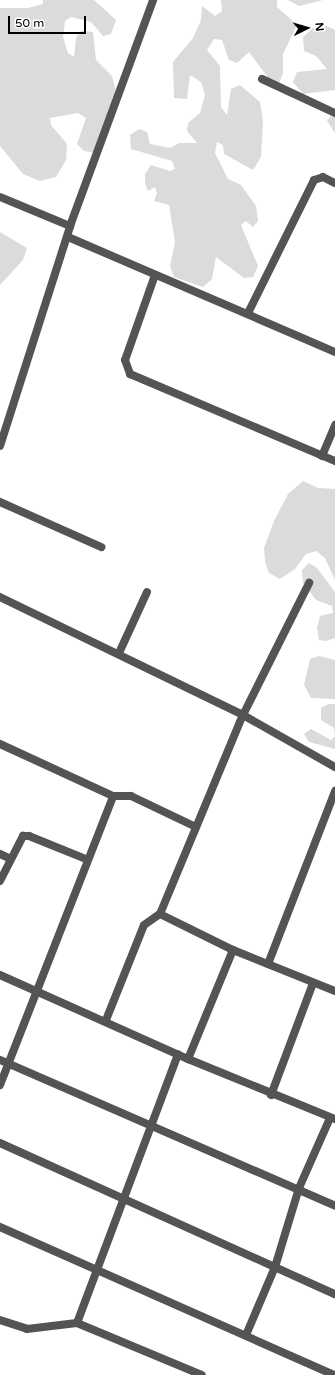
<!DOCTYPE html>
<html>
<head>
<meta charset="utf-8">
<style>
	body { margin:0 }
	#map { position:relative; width:335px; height:1375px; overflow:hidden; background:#fff; font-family:"Varela Round",sans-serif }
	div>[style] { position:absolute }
	.green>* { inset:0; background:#dbdbdb }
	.street>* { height:8px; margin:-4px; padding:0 4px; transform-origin:4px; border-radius:4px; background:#545454 }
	span { translate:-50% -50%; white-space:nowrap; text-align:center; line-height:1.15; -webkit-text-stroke:4px #fff; paint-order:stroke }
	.north { position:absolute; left:287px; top:8px; width:40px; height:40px; -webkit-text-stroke:3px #fff; paint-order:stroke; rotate:85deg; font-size:11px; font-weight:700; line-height:16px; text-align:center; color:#000 }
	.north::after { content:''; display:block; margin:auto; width:14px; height:18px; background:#000; clip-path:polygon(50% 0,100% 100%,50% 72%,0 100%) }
	.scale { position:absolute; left:8px; top:16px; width:78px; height:18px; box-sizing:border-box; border:2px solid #000; border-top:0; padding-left:5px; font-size:12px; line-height:14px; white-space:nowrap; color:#000; -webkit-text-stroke:3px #fff; paint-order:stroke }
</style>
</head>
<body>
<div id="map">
	<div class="green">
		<i style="clip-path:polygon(43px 0,94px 0,116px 20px,111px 34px,103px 36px,91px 22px,71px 17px,65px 21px,63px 37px,68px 53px,74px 57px,76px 38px,81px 31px,93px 32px,96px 60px,112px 76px,118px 99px,95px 153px,84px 151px,77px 144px,86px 118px,78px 113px,50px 118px,51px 125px,67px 144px,66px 160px,56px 177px,40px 181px,23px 174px,0 146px,0 8px,28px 8px,43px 4px)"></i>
		<i style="clip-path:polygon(221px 0,277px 0,277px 7px,297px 25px,283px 54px,283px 73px,277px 89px,266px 85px,267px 76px,249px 52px,237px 63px,229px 60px,222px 40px,214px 39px,207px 50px,220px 66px,221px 107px,227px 115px,231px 89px,240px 85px,260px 102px,263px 121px,261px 157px,253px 170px,224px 154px,223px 145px,217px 142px,215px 153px,228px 179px,241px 185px,256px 206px,258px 221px,253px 227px,246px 221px,241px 225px,258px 266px,253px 277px,244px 278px,216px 257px,212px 279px,203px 287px,174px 277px,170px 266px,175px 242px,169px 205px,154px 201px,157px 193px,155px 187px,148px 191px,145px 183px,145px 174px,151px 165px,170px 171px,175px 169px,172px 161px,131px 149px,130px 135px,139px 129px,147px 132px,150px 144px,170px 148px,179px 143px,197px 143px,187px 131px,188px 123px,200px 113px,205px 95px,201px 82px,190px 75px,187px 99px,174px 98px,173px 62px,193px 38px,201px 20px,202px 6px,215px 16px,222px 11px)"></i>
		<i style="clip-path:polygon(288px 0,323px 0,299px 6px)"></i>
		<i style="clip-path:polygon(327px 26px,335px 30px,335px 90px,303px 94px,293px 82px,297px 72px,327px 69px,316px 56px,304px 51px,303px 37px,313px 28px)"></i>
		<i style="clip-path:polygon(335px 110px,335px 133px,327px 121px)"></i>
		<i style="clip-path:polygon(0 232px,27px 248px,23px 260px,0 285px)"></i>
		<i style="clip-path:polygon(303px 481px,318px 488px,335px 489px,335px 580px,325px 558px,316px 551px,306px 554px,295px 569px,280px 579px,269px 573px,265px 562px,264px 548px,274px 521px,288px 494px)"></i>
		<i style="clip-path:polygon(309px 563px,317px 568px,335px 592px,335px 638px,326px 641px,319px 640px,317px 628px,320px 616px,333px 613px,332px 606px,316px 600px,303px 583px,302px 570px)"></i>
		<i style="clip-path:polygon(319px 656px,335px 660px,335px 699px,311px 698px,304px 685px,310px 659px)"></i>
		<i style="clip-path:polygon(328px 704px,335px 704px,335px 736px,334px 728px,321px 720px,321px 708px)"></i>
		<i style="clip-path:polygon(311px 729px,331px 740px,335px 736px,335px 749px,309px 742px,304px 734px)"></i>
	</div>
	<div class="street">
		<i style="left:262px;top:79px;width:81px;rotate:25deg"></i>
		<i style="left:0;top:197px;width:76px;rotate:22.5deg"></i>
		<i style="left:68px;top:237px;width:291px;rotate:23.3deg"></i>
		<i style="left:155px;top:275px;width:90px;rotate:109.4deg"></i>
		<i style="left:125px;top:360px;width:15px;rotate:70deg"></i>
		<i style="left:130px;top:374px;width:223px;rotate:23deg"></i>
		<i style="left:248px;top:313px;width:148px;rotate:-63.6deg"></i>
		<i style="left:314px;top:180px;width:9px;rotate:-18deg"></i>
		<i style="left:323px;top:177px;width:13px;rotate:27deg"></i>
		<i style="left:0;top:446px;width:231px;rotate:-72.3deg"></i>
		<i style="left:70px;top:226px;width:241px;rotate:-69.8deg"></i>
		<i style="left:322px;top:456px;width:34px;rotate:-67deg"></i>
		<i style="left:0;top:502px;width:111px;rotate:24deg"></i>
		<i style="left:0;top:597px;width:270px;rotate:25.9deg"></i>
		<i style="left:243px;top:715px;width:106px;rotate:29.5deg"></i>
		<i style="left:119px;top:653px;width:67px;rotate:-65.3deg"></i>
		<i style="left:0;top:744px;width:124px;rotate:24.7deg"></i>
		<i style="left:113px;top:796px;width:18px"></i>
		<i style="left:131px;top:796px;width:72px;rotate:25.5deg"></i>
		<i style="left:0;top:854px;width:10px;rotate:24deg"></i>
		<i style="left:0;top:881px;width:51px;rotate:-62.9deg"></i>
		<i style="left:23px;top:836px;width:6px"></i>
		<i style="left:29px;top:836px;width:61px;rotate:22deg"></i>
		<i style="left:160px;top:914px;width:216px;rotate:-67.4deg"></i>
		<i style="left:243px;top:715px;width:148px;rotate:-63.4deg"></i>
		<i style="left:268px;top:964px;width:186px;rotate:-68.8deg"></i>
		<i style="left:0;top:975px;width:206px;rotate:24.1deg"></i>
		<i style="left:188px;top:1059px;width:159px;rotate:22.2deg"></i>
		<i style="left:106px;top:1020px;width:102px;rotate:-68.2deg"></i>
		<i style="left:144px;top:925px;width:19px;rotate:-35deg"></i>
		<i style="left:160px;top:914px;width:81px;rotate:26.3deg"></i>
		<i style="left:233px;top:950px;width:110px;rotate:21.9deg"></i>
		<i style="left:188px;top:1059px;width:118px;rotate:-67.6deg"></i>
		<i style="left:0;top:1060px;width:365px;rotate:23.5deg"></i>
		<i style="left:0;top:1085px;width:310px;rotate:-68.6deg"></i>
		<i style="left:271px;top:1095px;width:120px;rotate:-69.4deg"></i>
		<i style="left:0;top:1143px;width:367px;rotate:24.3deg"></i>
		<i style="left:0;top:1227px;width:365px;rotate:23.9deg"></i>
		<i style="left:0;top:1320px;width:28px;rotate:18deg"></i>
		<i style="left:27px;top:1329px;width:50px;rotate:-6.8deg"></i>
		<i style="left:77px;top:1323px;width:135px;rotate:22.6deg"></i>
		<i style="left:77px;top:1323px;width:287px;rotate:-69.4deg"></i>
		<i style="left:246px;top:1335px;width:74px;rotate:-66.9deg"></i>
		<i style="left:275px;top:1267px;width:83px;rotate:-73.1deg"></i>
		<i style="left:299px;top:1188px;width:77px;rotate:-66.1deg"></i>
	</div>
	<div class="north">N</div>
	<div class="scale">50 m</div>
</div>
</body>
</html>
